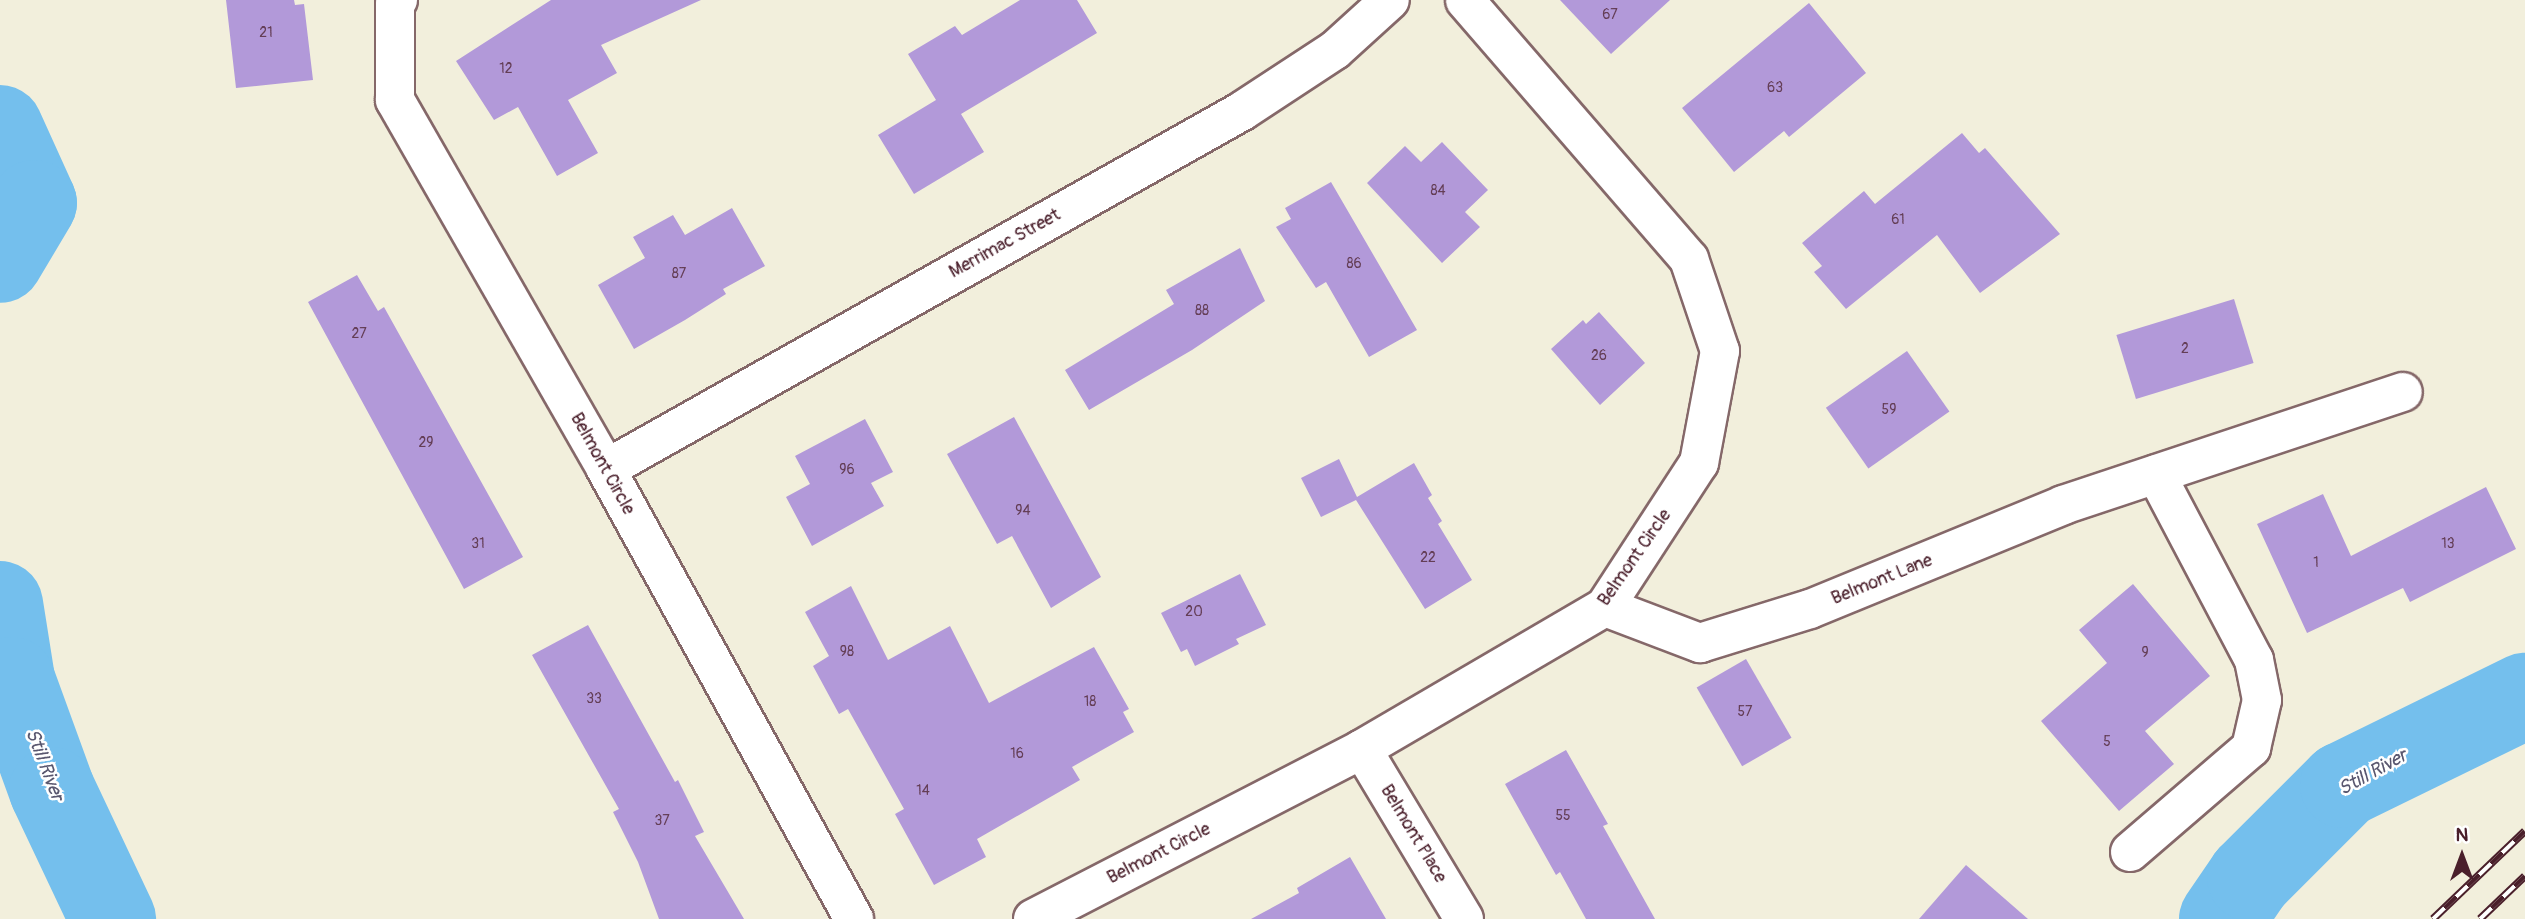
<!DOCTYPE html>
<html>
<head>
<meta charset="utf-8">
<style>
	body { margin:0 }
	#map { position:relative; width:2525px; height:919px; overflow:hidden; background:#f2efdc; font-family:Pangolin,sans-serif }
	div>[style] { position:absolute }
	.river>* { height:86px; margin:-43px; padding:0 43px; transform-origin:43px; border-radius:43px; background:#74bfed }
	.building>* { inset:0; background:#b299d9; transform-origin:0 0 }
	.roads { filter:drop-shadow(2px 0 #856869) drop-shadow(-2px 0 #856869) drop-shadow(0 2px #856869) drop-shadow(0 -2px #856869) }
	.minor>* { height:38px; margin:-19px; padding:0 19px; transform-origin:19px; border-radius:19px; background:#fff }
	.rail>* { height:8px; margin-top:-4px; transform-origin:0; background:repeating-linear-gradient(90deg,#fff 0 16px,#4a1f2b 0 32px); box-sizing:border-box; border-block:2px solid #4a1f2b }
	span { translate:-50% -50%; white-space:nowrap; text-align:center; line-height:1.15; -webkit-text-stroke:5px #fff; paint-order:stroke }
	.number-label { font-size:14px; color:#643e56 }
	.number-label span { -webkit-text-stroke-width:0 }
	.street-label { font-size:18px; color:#4a1f2b }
	.water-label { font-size:19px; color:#59576f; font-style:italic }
	.north { position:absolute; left:2427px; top:821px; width:70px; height:70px; -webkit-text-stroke:5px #fff; paint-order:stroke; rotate:0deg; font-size:19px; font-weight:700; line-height:28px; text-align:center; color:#4a1f2b }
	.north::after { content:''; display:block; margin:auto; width:24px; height:32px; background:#4a1f2b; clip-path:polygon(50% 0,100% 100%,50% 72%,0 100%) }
</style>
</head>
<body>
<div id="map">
	<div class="river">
		<i style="left:0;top:128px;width:82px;rotate:65.6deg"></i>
		<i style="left:34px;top:203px;width:66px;rotate:120.8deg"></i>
		<i style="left:0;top:604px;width:77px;rotate:81deg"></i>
		<i style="left:12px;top:680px;width:117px;rotate:70deg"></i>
		<i style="left:52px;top:790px;width:143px;rotate:64.7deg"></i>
		<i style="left:2222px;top:919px;width:50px;rotate:-55.7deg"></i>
		<i style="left:2250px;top:878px;width:132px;rotate:-45deg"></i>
		<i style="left:2343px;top:785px;width:203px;rotate:-26.1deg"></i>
	</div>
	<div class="building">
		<i style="clip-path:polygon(226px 0,294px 0,295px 5px,304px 4px,313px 80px,236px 88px)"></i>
		<i style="clip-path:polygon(551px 0,701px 0,601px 45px,617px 73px,568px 100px,598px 153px,557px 176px,518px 107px,494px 120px,456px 61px)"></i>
		<i style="clip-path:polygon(1020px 0,1077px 0,1097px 33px,961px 114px,984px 152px,914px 194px,878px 135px,936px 100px,908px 54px,955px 26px,962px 35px)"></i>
		<i style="clip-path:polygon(1560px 0,1670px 0,1611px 54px)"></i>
		<i style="clip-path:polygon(1809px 3px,1866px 73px,1789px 137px,1784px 131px,1734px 172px,1682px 108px)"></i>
		<i style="clip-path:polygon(1962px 133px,1979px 153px,1985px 148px,2060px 234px,1980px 293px,1937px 235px,1846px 309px,1814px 272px,1822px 266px,1802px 243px,1864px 191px,1875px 204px)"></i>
		<i style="clip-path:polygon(1442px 142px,1488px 190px,1465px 212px,1480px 227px,1442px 263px,1367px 183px,1405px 146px,1421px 162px)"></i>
		<i style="clip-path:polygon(1331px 182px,1417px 330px,1369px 357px,1326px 282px,1316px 288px,1276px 227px,1291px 219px,1285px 208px)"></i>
		<i style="clip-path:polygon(732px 208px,765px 266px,723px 289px,726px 294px,685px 320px,634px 349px,598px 285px,645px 258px,633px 237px,673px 215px,685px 235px)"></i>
		<i style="clip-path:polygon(1240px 248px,1265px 301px,1192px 350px,1089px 410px,1065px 370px,1174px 304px,1166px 290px)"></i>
		<i style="clip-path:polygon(357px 275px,378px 311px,384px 307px,523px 557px,464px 589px,308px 302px)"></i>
		<i style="left:2234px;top:299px;width:67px;height:123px;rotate:73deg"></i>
		<i style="clip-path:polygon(1599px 312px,1645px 363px,1600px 405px,1551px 349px,1583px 320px,1586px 324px)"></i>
		<i style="left:1907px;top:351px;width:74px;height:99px;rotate:55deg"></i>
		<i style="clip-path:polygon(1014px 417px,1101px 577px,1051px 608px,1012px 536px,997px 544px,947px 454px)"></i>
		<i style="clip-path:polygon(865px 419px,893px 472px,871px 483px,884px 506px,812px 546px,786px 497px,810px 484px,795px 456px)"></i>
		<i style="clip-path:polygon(1339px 459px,1357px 497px,1414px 463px,1432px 495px,1428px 498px,1442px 521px,1438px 524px,1472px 580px,1425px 609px,1356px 500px,1321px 517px,1301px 478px)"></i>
		<i style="clip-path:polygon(2486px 487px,2516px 549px,2410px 602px,2403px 588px,2307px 633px,2257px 524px,2323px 494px,2351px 556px)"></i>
		<i style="clip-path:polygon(1240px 574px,1266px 625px,1236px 639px,1239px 644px,1195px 666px,1187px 649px,1181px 652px,1161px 613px)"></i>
		<i style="clip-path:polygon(2133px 584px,2210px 676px,2145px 731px,2174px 764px,2119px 811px,2041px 721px,2107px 663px,2079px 630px)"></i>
		<i style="clip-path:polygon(851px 586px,888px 660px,950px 626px,989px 703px,1094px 647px,1129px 709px,1123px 712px,1134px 732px,1072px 767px,1080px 780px,977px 839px,986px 857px,934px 885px,895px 814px,904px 809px,848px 709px,839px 714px,813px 666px,829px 656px,805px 612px)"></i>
		<i style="clip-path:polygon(588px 625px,675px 782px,678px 780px,704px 832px,695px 836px,744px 919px,659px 919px,638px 862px,613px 812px,619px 809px,532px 655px)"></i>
		<i style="left:1746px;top:659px;width:91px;height:57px;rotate:60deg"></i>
		<i style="clip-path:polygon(1566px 750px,1608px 824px,1603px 826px,1655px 919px,1586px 919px,1560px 872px,1556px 875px,1505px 784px)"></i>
		<i style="clip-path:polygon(1350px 857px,1386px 919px,1251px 919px,1299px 893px,1297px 888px)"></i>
		<i style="clip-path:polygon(1966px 865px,2028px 919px,1919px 919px)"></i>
	</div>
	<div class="roads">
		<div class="minor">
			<i style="left:398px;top:0;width:4px;rotate:135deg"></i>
			<i style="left:395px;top:3px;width:97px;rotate:90deg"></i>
			<i style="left:395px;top:100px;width:425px;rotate:60.2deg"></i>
			<i style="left:606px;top:469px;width:514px;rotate:61.14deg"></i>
			<i style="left:606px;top:469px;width:730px;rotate:-29.37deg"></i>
			<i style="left:1242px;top:111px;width:111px;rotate:-33.3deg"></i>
			<i style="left:1335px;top:50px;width:74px;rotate:-42.3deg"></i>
			<i style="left:1605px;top:607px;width:102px;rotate:20.8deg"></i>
			<i style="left:1700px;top:643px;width:115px;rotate:-17.2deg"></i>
			<i style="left:1810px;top:609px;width:274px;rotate:-22.3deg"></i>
			<i style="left:2063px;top:505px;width:358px;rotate:-18.4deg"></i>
			<i style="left:1362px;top:749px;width:198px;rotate:59deg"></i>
			<i style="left:2130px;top:852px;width:160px;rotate:-40.7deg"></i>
			<i style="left:2251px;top:748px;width:49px;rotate:-77.1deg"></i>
			<i style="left:2262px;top:700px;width:41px;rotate:-101.3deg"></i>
			<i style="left:2254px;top:660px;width:210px;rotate:-117.8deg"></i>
			<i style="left:1033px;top:919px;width:370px;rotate:-27.3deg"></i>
			<i style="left:1362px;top:749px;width:281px;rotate:-30.3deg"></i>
			<i style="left:1605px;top:607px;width:172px;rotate:-56.9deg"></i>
			<i style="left:1699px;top:463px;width:114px;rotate:-79.4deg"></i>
			<i style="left:1720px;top:351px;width:97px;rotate:-108.6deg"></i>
			<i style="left:1689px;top:259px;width:342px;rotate:-130.9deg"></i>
		</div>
	</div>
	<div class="rail">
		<i style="left:2433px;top:919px;width:127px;rotate:-43.7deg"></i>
		<i style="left:2480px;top:919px;width:62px;rotate:-43.7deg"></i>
	</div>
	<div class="number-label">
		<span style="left:1610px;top:15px">67</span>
		<span style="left:266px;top:33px">21</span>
		<span style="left:506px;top:69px">12</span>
		<span style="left:1775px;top:88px">63</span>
		<span style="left:1438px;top:191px">84</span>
		<span style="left:1898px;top:220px">61</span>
		<span style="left:1354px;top:264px">86</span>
		<span style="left:679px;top:274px">87</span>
		<span style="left:1202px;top:311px">88</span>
		<span style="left:359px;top:334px">27</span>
		<span style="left:2185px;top:349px">2</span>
		<span style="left:1599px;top:356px">26</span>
		<span style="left:1889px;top:410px">59</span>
		<span style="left:426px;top:443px">29</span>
		<span style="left:847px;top:470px">96</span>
		<span style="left:1023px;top:511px">94</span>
		<span style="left:478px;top:544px">31</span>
		<span style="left:2448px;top:544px">13</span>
		<span style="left:1428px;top:558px">22</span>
		<span style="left:2316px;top:563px">1</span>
		<span style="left:1194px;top:612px">20</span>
		<span style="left:847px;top:652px">98</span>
		<span style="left:2145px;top:653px">9</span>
		<span style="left:594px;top:699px">33</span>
		<span style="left:1090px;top:702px">18</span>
		<span style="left:1745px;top:712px">57</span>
		<span style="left:2107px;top:742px">5</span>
		<span style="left:1017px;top:754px">16</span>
		<span style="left:923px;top:791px">14</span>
		<span style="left:1563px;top:816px">55</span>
		<span style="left:662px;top:821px">37</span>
	</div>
	<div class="street-label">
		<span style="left:1005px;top:244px;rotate:-29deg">Merrimac Street</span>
		<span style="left:602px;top:464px;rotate:61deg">Belmont Circle</span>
		<span style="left:1635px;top:558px;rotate:-55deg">Belmont Circle</span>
		<span style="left:1882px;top:580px;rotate:-22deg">Belmont Lane</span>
		<span style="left:1413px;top:834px;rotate:59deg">Belmont Place</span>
		<span style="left:1159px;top:854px;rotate:-27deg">Belmont Circle</span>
	</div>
	<div class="water-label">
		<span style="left:44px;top:765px;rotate:69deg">Still River</span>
		<span style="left:2373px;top:773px;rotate:-29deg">Still River</span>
	</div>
	<div class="north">N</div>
</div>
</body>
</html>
